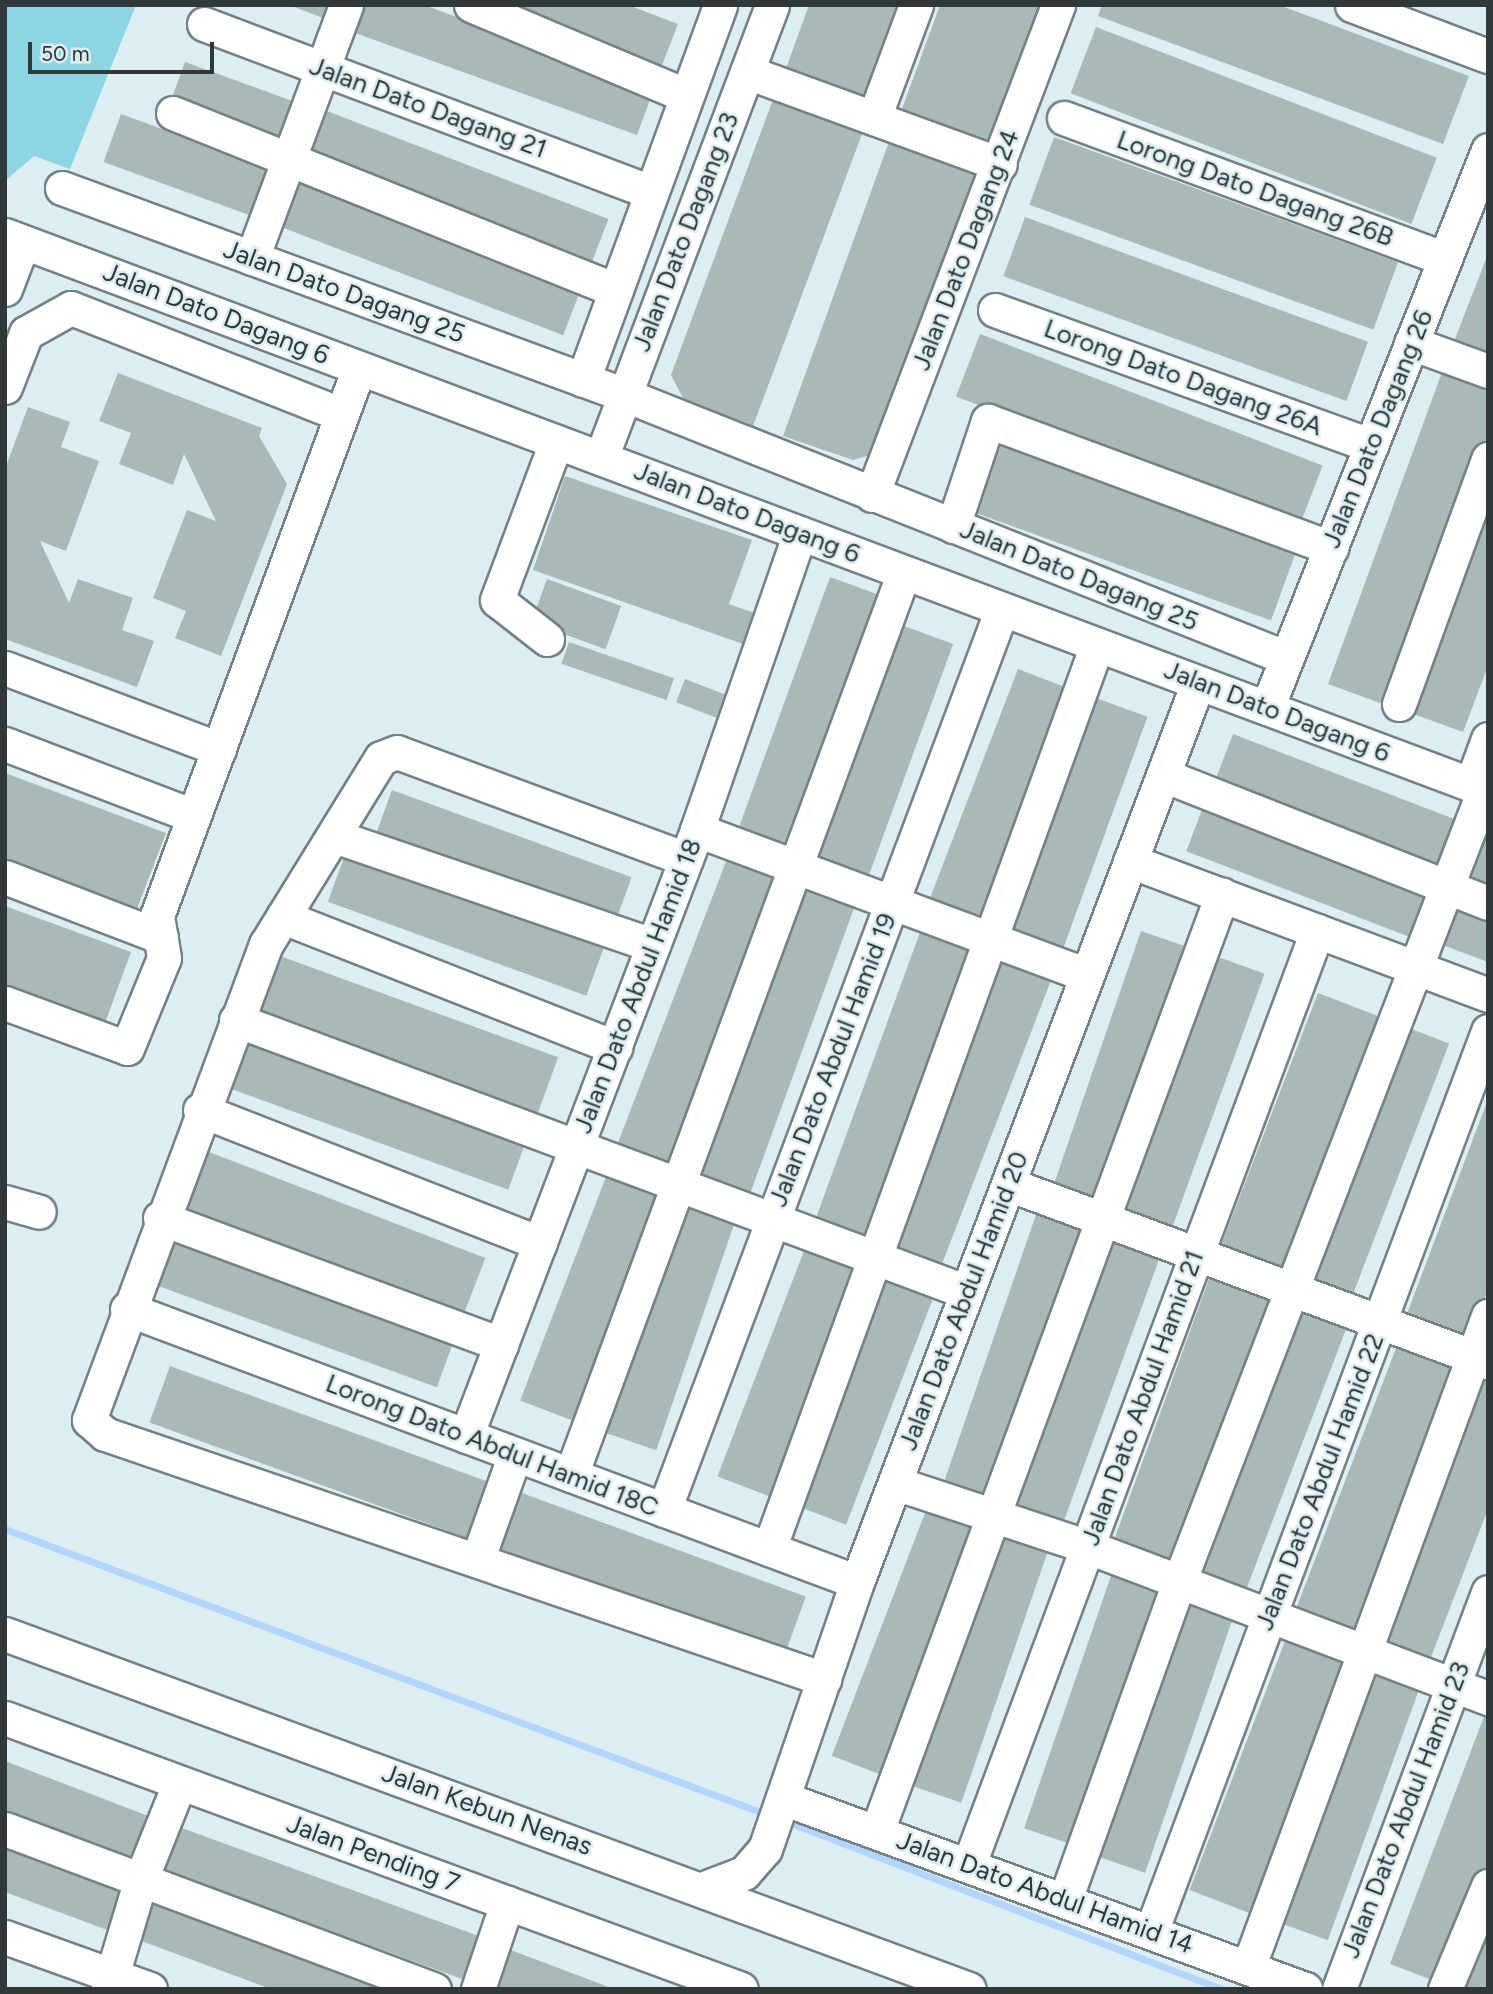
<!DOCTYPE html>
<html>
<head>
<meta charset="utf-8">
<style>
	body { margin:0 }
	#map { position:relative; width:1493px; height:1994px; overflow:hidden; background:#ddeef2; font-family:Figtree,sans-serif }
	div>[style] { position:absolute }
	.green>* { inset:0; background:#8dd5e3 }
	.stream>* { height:7px; margin:-3.5px; padding:0 3.5px; transform-origin:3.5px; border-radius:3.5px; background:#b3d5fb }
	.building>* { inset:0; background:#a8b9b8; transform-origin:0 0 }
	.roads { filter:drop-shadow(2px 0 #738286) drop-shadow(-2px 0 #738286) drop-shadow(0 2px #738286) drop-shadow(0 -2px #738286) }
	.minor>* { height:33px; margin:-16.5px; padding:0 16.5px; transform-origin:16.5px; border-radius:16.5px; background:#fff }
	span { translate:-50% -50%; white-space:nowrap; text-align:center; line-height:1.15; -webkit-text-stroke:5px #ddeef2; paint-order:stroke }
	.street-label { font-size:26px; color:#313839 }
	.frame { position:absolute; inset:0; border:7px solid #313839; pointer-events:none }
	.scale { position:absolute; left:28px; top:42px; width:186px; height:32px; box-sizing:border-box; border:4px solid #313839; border-top:0; padding-left:9px; font-size:21px; line-height:24px; white-space:nowrap; color:#313839; -webkit-text-stroke:5px #ddeef2; paint-order:stroke }
</style>
</head>
<body>
<div id="map">
	<div class="green">
		<i style="clip-path:polygon(5px 5px,136px 5px,70px 169px,34px 156px,5px 181px)"></i>
	</div>
	<div class="stream">
		<i style="left:5px;top:1529px;width:815px;rotate:20.55deg"></i>
		<i style="left:783px;top:1820px;width:469px;rotate:21.1deg"></i>
	</div>
	<div class="building">
		<i style="clip-path:polygon(289px 5px,337px 5px,331px 21px)"></i>
		<i style="clip-path:polygon(356px 5px,424px 5px,654px 89px,637px 135px,347px 30px)"></i>
		<i style="clip-path:polygon(495px 5px,628px 5px,678px 24px,661px 68px)"></i>
		<i style="clip-path:polygon(809px 5px,910px 5px,873px 106px,784px 74px)"></i>
		<i style="clip-path:polygon(940px 5px,1045px 5px,992px 150px,899px 117px)"></i>
		<i style="clip-path:polygon(1102px 5px,1279px 5px,1469px 76px,1443px 144px,1098px 16px)"></i>
		<i style="left:1096px;top:27px;width:365px;height:71px;rotate:21deg"></i>
		<i style="left:185px;top:62px;width:125px;height:47px;rotate:20deg"></i>
		<i style="clip-path:polygon(775px 94px,865px 126px,753px 426px,684px 400px,671px 375px)"></i>
		<i style="left:319px;top:108px;width:310px;height:52px;rotate:21deg"></i>
		<i style="left:121px;top:114px;width:166px;height:51px;rotate:20deg"></i>
		<i style="clip-path:polygon(891px 136px,982px 168px,881px 452px,853px 460px,783px 436px)"></i>
		<i style="left:1054px;top:137px;width:366px;height:72px;rotate:20deg"></i>
		<i style="left:290px;top:179px;width:311px;height:48px;rotate:21deg"></i>
		<i style="left:1025px;top:217px;width:365px;height:63px;rotate:20deg"></i>
		<i style="clip-path:polygon(1488px 254px,1488px 356px,1453px 344px)"></i>
		<i style="left:980px;top:334px;width:367px;height:67px;rotate:21deg"></i>
		<i style="clip-path:polygon(1445px 364px,1488px 380px,1488px 441px,1391px 707px,1328px 684px)"></i>
		<i style="clip-path:polygon(118px 373px,262px 428px,259px 436px,287px 484px,221px 656px,175px 638px,186px 611px,153px 598px,187px 510px,216px 521px,184px 454px,173px 485px,119px 464px,131px 433px,99px 421px)"></i>
		<i style="clip-path:polygon(28px 407px,70px 422px,61px 447px,99px 461px,66px 551px,40px 541px,69px 603px,78px 579px,133px 598px,122px 630px,154px 641px,137px 687px,5px 639px,5px 469px)"></i>
		<i style="left:999px;top:432px;width:320px;height:84px;rotate:20deg"></i>
		<i style="clip-path:polygon(1487px 463px,1488px 666px,1463px 732px,1397px 708px)"></i>
		<i style="clip-path:polygon(565px 476px,752px 540px,729px 604px,754px 613px,743px 644px,533px 570px)"></i>
		<i style="left:830px;top:577px;width:65px;height:271px;rotate:20deg"></i>
		<i style="left:547px;top:579px;width:79px;height:46px;rotate:20deg"></i>
		<i style="left:893px;top:622px;width:64px;height:252px;rotate:20deg"></i>
		<i style="left:569px;top:642px;width:111px;height:23px;rotate:19deg"></i>
		<i style="left:1018px;top:669px;width:58px;height:251px;rotate:21deg"></i>
		<i style="left:685px;top:679px;width:44px;height:25px;rotate:21deg"></i>
		<i style="left:1093px;top:697px;width:58px;height:251px;rotate:20deg"></i>
		<i style="left:1233px;top:734px;width:248px;height:56px;rotate:21deg"></i>
		<i style="clip-path:polygon(5px 773px,166px 833px,135px 914px,5px 865px)"></i>
		<i style="left:392px;top:790px;width:255px;height:53px;rotate:20deg"></i>
		<i style="left:1207px;top:797px;width:252px;height:58px;rotate:21deg"></i>
		<i style="clip-path:polygon(1485px 827px,1488px 828px,1488px 886px,1465px 878px)"></i>
		<i style="left:730px;top:851px;width:60px;height:319px;rotate:21deg"></i>
		<i style="left:346px;top:852px;width:275px;height:53px;rotate:20deg"></i>
		<i style="left:799px;top:878px;width:62px;height:316px;rotate:20deg"></i>
		<i style="clip-path:polygon(1458px 897px,1488px 908px,1488px 962px,1440px 944px)"></i>
		<i style="clip-path:polygon(5px 906px,131px 952px,105px 1023px,5px 987px)"></i>
		<i style="left:923px;top:924px;width:62px;height:318px;rotate:20deg"></i>
		<i style="left:1141px;top:931px;width:54px;height:273px;rotate:19deg"></i>
		<i style="left:993px;top:950px;width:65px;height:319px;rotate:21deg"></i>
		<i style="left:1210px;top:954px;width:58px;height:274px;rotate:20deg"></i>
		<i style="left:280px;top:956px;width:296px;height:61px;rotate:20deg"></i>
		<i style="left:1318px;top:993px;width:70px;height:273px;rotate:21deg"></i>
		<i style="left:1396px;top:1023px;width:57px;height:274px;rotate:21deg"></i>
		<i style="left:250px;top:1034px;width:296px;height:58px;rotate:20deg"></i>
		<i style="clip-path:polygon(1487px 1102px,1488px 1289px,1467px 1342px,1405px 1319px)"></i>
		<i style="left:209px;top:1152px;width:296px;height:64px;rotate:21deg"></i>
		<i style="left:609px;top:1169px;width:60px;height:248px;rotate:21deg"></i>
		<i style="left:680px;top:1194px;width:61px;height:250px;rotate:19deg"></i>
		<i style="left:1039px;top:1206px;width:52px;height:294px;rotate:19deg"></i>
		<i style="left:177px;top:1230px;width:298px;height:59px;rotate:20deg"></i>
		<i style="left:1107px;top:1230px;width:59px;height:297px;rotate:20deg"></i>
		<i style="left:807px;top:1243px;width:60px;height:250px;rotate:21deg"></i>
		<i style="left:1213px;top:1268px;width:68px;height:297px;rotate:20deg"></i>
		<i style="left:880px;top:1269px;width:60px;height:251px;rotate:21deg"></i>
		<i style="left:1292px;top:1297px;width:62px;height:298px;rotate:21deg"></i>
		<i style="left:1400px;top:1338px;width:65px;height:297px;rotate:21deg"></i>
		<i style="left:170px;top:1366px;width:338px;height:60px;rotate:20deg"></i>
		<i style="clip-path:polygon(1477px 1368px,1488px 1372px,1488px 1509px,1428px 1665px,1372px 1644px)"></i>
		<i style="left:508px;top:1488px;width:317px;height:63px;rotate:20deg"></i>
		<i style="left:930px;top:1500px;width:57px;height:274px;rotate:21deg"></i>
		<i style="left:996px;top:1527px;width:57px;height:272px;rotate:19deg"></i>
		<i style="left:1113px;top:1570px;width:54px;height:273px;rotate:19deg"></i>
		<i style="left:1183px;top:1594px;width:55px;height:276px;rotate:19deg"></i>
		<i style="left:1287px;top:1636px;width:67px;height:272px;rotate:21deg"></i>
		<i style="left:1367px;top:1663px;width:58px;height:274px;rotate:20deg"></i>
		<i style="clip-path:polygon(1488px 1706px,1488px 1871px,1445px 1985px,1390px 1964px)"></i>
		<i style="left:5px;top:1761px;width:166px;height:51px;rotate:21deg"></i>
		<i style="left:179px;top:1827px;width:327px;height:46px;rotate:20deg"></i>
		<i style="clip-path:polygon(5px 1838px,136px 1886px,118px 1934px,5px 1892px)"></i>
		<i style="clip-path:polygon(154px 1892px,412px 1988px,271px 1989px,136px 1939px)"></i>
		<i style="clip-path:polygon(1487px 1923px,1488px 1989px,1463px 1989px)"></i>
		<i style="clip-path:polygon(503px 1947px,614px 1989px,487px 1989px)"></i>
	</div>
	<div class="roads">
		<div class="minor">
			<i style="left:471px;top:5px;width:234px;rotate:22.8deg"></i>
			<i style="left:1352px;top:5px;width:145px;rotate:20.6deg"></i>
			<i style="left:204px;top:24px;width:478px;rotate:20.6deg"></i>
			<i style="left:747px;top:72px;width:269px;rotate:20deg"></i>
			<i style="left:173px;top:113px;width:477px;rotate:21.8deg"></i>
			<i style="left:874px;top:118px;width:121px;rotate:-69.6deg"></i>
			<i style="left:1064px;top:118px;width:406px;rotate:20.3deg"></i>
			<i style="left:62px;top:188px;width:600px;rotate:20.19deg"></i>
			<i style="left:625px;top:395px;width:712px;rotate:21.67deg"></i>
			<i style="left:5px;top:235px;width:1584px;rotate:20.55deg"></i>
			<i style="left:252px;top:258px;width:270px;rotate:-69.6deg"></i>
			<i style="left:5px;top:289px;width:50px;rotate:-69deg"></i>
			<i style="left:995px;top:310px;width:400px;rotate:19.8deg"></i>
			<i style="left:1411px;top:343px;width:82px;rotate:20deg"></i>
			<i style="left:583px;top:380px;width:399px;rotate:-69.9deg"></i>
			<i style="left:5px;top:387px;width:58px;rotate:-68.7deg"></i>
			<i style="left:26px;top:333px;width:51px;rotate:-29.1deg"></i>
			<i style="left:71px;top:308px;width:291px;rotate:21.5deg"></i>
			<i style="left:601px;top:458px;width:484px;rotate:-69.3deg"></i>
			<i style="left:872px;top:495px;width:524px;rotate:-69.21deg"></i>
			<i style="left:953px;top:526px;width:111px;rotate:-71.6deg"></i>
			<i style="left:988px;top:421px;width:366px;rotate:20.3deg"></i>
			<i style="left:547px;top:639px;width:63px;rotate:-142deg"></i>
			<i style="left:497px;top:600px;width:169px;rotate:-69.5deg"></i>
			<i style="left:5px;top:668px;width:229px;rotate:20.7deg"></i>
			<i style="left:1399px;top:704px;width:261px;rotate:-70deg"></i>
			<i style="left:1267px;top:708px;width:600px;rotate:-68.39deg"></i>
			<i style="left:5px;top:744px;width:202px;rotate:20.9deg"></i>
			<i style="left:1163px;top:775px;width:349px;rotate:21.5deg"></i>
			<i style="left:1471px;top:785px;width:49px;rotate:-69.7deg"></i>
			<i style="left:697px;top:830px;width:416px;rotate:20.4deg"></i>
			<i style="left:334px;top:836px;width:337px;rotate:18.9deg"></i>
			<i style="left:686px;top:859px;width:308px;rotate:-159.7deg"></i>
			<i style="left:397px;top:752px;width:17px;rotate:159deg"></i>
			<i style="left:381px;top:758px;width:219px;rotate:121.7deg"></i>
			<i style="left:266px;top:944px;width:508px;rotate:110.4deg"></i>
			<i style="left:89px;top:1420px;width:21px;rotate:41deg"></i>
			<i style="left:105px;top:1434px;width:760px;rotate:18.82deg"></i>
			<i style="left:1130px;top:861px;width:382px;rotate:20.5deg"></i>
			<i style="left:5px;top:877px;width:167px;rotate:21deg"></i>
			<i style="left:283px;top:917px;width:357px;rotate:21.4deg"></i>
			<i style="left:5px;top:1003px;width:130px;rotate:20.2deg"></i>
			<i style="left:127px;top:1048px;width:97px;rotate:-67.7deg"></i>
			<i style="left:164px;top:958px;width:43px;rotate:-99.5deg"></i>
			<i style="left:157px;top:916px;width:584px;rotate:-69.77deg"></i>
			<i style="left:236px;top:1020px;width:780px;rotate:20.41deg"></i>
			<i style="left:200px;top:1110px;width:365px;rotate:21.4deg"></i>
			<i style="left:1008px;top:1184px;width:512px;rotate:20.35deg"></i>
			<i style="left:5px;top:1202px;width:35px;rotate:16deg"></i>
			<i style="left:160px;top:1218px;width:364px;rotate:20.3deg"></i>
			<i style="left:127px;top:1309px;width:779px;rotate:20.5deg"></i>
			<i style="left:466px;top:1436px;width:649px;rotate:-69.13deg"></i>
			<i style="left:697px;top:830px;width:314px;rotate:-70.9deg"></i>
			<i style="left:571px;top:1475px;width:962px;rotate:-69.76deg"></i>
			<i style="left:895px;top:1483px;width:203px;rotate:18.3deg"></i>
			<i style="left:1088px;top:1547px;width:428px;rotate:20.7deg"></i>
			<i style="left:664px;top:1510px;width:962px;rotate:-69.44deg"></i>
			<i style="left:769px;top:1549px;width:962px;rotate:-70.06deg"></i>
			<i style="left:478px;top:1558px;width:110px;rotate:-70.4deg"></i>
			<i style="left:5px;top:1634px;width:1027px;rotate:20.22deg"></i>
			<i style="left:5px;top:1718px;width:784px;rotate:20.21deg"></i>
			<i style="left:785px;top:1799px;width:554px;rotate:20.07deg"></i>
			<i style="left:5px;top:1829px;width:458px;rotate:20.5deg"></i>
			<i style="left:877px;top:1831px;width:998px;rotate:-69.77deg"></i>
			<i style="left:969px;top:1864px;width:996px;rotate:-69.54deg"></i>
			<i style="left:702px;top:1889px;width:45px;rotate:-20.9deg"></i>
			<i style="left:744px;top:1873px;width:32px;rotate:-49deg"></i>
			<i style="left:765px;top:1849px;width:282px;rotate:-71deg"></i>
			<i style="left:857px;top:1582px;width:961px;rotate:-69.23deg"></i>
			<i style="left:1065px;top:1900px;width:338px;rotate:-70.3deg"></i>
			<i style="left:1179px;top:1582px;width:849px;rotate:-68.94deg"></i>
			<i style="left:1151px;top:1932px;width:962px;rotate:-69.49deg"></i>
			<i style="left:5px;top:1937px;width:154px;rotate:19.7deg"></i>
			<i style="left:1248px;top:1968px;width:695px;rotate:-69.79deg"></i>
			<i style="left:108px;top:1989px;width:115px;rotate:-73.3deg"></i>
			<i style="left:141px;top:1879px;width:102px;rotate:-68.2deg"></i>
			<i style="left:478px;top:1989px;width:91px;rotate:-71.4deg"></i>
			<i style="left:1339px;top:1989px;width:424px;rotate:-69.4deg"></i>
			<i style="left:1445px;top:1989px;width:112px;rotate:-67.3deg"></i>
		</div>
	</div>
	<div class="street-label">
		<span style="left:428px;top:108px;rotate:20deg">Jalan Dato Dagang 21</span>
		<span style="left:1255px;top:189px;rotate:20deg">Lorong Dato Dagang 26B</span>
		<span style="left:686px;top:232px;rotate:-69deg">Jalan Dato Dagang 23</span>
		<span style="left:966px;top:250px;rotate:-69deg">Jalan Dato Dagang 24</span>
		<span style="left:344px;top:292px;rotate:20deg">Jalan Dato Dagang 25</span>
		<span style="left:216px;top:314px;rotate:21deg">Jalan Dato Dagang 6</span>
		<span style="left:1183px;top:378px;rotate:20deg">Lorong Dato Dagang 26A</span>
		<span style="left:1378px;top:429px;rotate:-68deg">Jalan Dato Dagang 26</span>
		<span style="left:747px;top:513px;rotate:21deg">Jalan Dato Dagang 6</span>
		<span style="left:1079px;top:576px;rotate:22deg">Jalan Dato Dagang 25</span>
		<span style="left:1277px;top:712px;rotate:21deg">Jalan Dato Dagang 6</span>
		<span style="left:638px;top:986px;rotate:-69deg">Jalan Dato Abdul Hamid 18</span>
		<span style="left:833px;top:1060px;rotate:-69deg">Jalan Dato Abdul Hamid 19</span>
		<span style="left:964px;top:1301px;rotate:-69deg">Jalan Dato Abdul Hamid 20</span>
		<span style="left:1143px;top:1398px;rotate:-70deg">Jalan Dato Abdul Hamid 21</span>
		<span style="left:492px;top:1446px;rotate:21deg">Lorong Dato Abdul Hamid 18C</span>
		<span style="left:1320px;top:1482px;rotate:-69deg">Jalan Dato Abdul Hamid 22</span>
		<span style="left:487px;top:1810px;rotate:20deg">Jalan Kebun Nenas</span>
		<span style="left:1406px;top:1810px;rotate:-69deg">Jalan Dato Abdul Hamid 23</span>
		<span style="left:373px;top:1854px;rotate:20deg">Jalan Pending 7</span>
		<span style="left:1045px;top:1893px;rotate:20deg">Jalan Dato Abdul Hamid 14</span>
	</div>
	<div class="frame"></div>
	<div class="scale">50 m</div>
</div>
</body>
</html>
